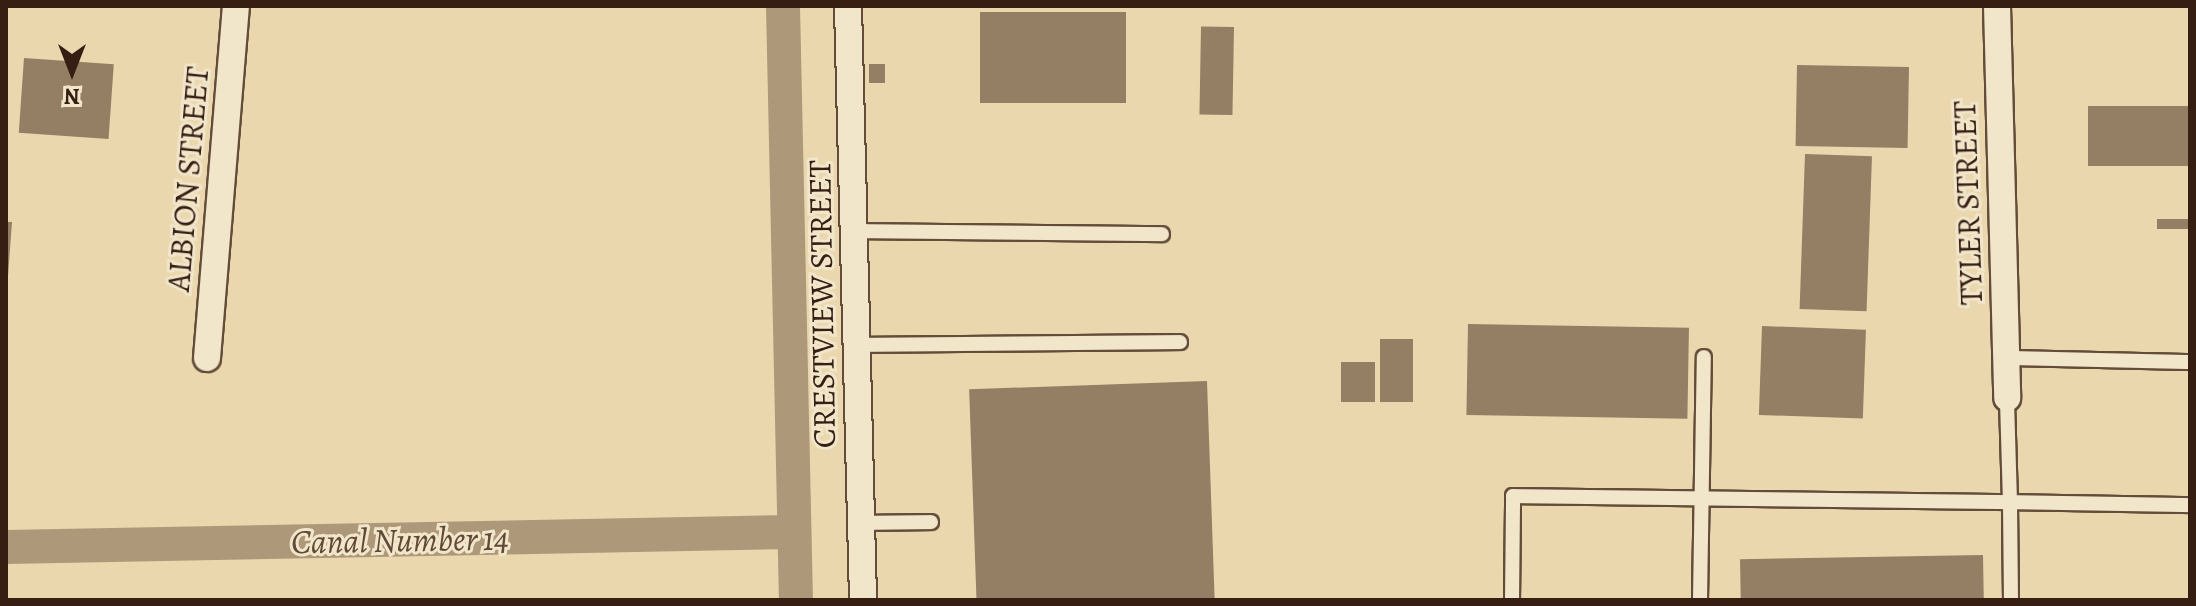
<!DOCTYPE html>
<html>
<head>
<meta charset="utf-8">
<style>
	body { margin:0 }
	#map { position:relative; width:2196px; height:606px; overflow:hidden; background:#ead7ae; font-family:Alegreya,serif }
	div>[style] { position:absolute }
	.canal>* { height:34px; margin:-17px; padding:0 17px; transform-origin:17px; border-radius:17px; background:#ad9879 }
	.building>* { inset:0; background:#947e64; transform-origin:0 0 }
	.roads { filter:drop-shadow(2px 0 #634c3a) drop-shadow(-2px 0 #634c3a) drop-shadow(0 2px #634c3a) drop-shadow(0 -2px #634c3a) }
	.lane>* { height:14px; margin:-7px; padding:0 7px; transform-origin:7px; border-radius:7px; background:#f1e5ca }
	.street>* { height:26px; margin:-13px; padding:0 13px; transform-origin:13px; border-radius:13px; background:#f1e5ca }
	span { translate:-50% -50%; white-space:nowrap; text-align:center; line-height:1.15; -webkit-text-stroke:6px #f1e5ca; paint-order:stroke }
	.street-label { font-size:32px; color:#361e13 }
	.water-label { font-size:34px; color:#604937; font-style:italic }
	.frame { position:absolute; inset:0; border:8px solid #361e13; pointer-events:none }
	.north { position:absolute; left:32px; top:32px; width:80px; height:80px; -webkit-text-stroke:6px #f1e5ca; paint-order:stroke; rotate:180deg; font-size:22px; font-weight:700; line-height:32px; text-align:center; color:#361e13 }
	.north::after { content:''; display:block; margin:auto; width:28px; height:36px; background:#361e13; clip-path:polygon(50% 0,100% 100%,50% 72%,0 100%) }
</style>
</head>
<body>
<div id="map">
	<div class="canal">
		<i style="left:783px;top:6px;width:594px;rotate:88.75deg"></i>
		<i style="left:6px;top:547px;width:788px;rotate:-1.09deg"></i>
	</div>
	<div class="building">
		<i style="left:980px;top:12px;width:146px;height:91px"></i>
		<i style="left:1234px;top:27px;width:88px;height:33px;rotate:91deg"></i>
		<i style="left:24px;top:58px;width:90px;height:75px;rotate:4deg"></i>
		<i style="left:869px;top:64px;width:16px;height:19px"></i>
		<i style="left:1797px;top:65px;width:112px;height:81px;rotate:1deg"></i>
		<i style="left:2190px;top:106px;width:60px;height:102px;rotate:90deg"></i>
		<i style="left:1805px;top:154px;width:67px;height:155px;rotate:2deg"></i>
		<i style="left:2157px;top:219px;width:33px;height:10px"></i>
		<i style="clip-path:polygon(6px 222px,12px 222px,8px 276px,6px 275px)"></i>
		<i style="left:1468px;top:324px;width:221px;height:91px;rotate:1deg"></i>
		<i style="left:1762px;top:326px;width:104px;height:89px;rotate:2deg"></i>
		<i style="left:1380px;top:339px;width:33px;height:63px"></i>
		<i style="left:1375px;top:362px;width:40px;height:34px;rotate:90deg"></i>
		<i style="left:1207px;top:381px;width:219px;height:238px;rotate:88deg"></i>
		<i style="left:1983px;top:555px;width:45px;height:243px;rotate:89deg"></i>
	</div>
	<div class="roads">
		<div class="lane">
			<i style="left:854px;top:231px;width:308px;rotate:0.6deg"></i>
			<i style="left:857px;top:345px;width:323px;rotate:-0.5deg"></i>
			<i style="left:2007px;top:358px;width:183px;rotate:1.3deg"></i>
			<i style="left:861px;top:523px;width:70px;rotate:-0.8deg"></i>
			<i style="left:1512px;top:600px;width:104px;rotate:-89.4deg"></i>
			<i style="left:1513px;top:496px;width:497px;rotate:0.7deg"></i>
			<i style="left:2010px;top:502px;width:104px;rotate:-91.7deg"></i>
			<i style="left:1700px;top:600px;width:243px;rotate:-89.1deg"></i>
			<i style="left:2011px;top:600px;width:98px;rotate:-90.6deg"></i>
			<i style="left:2010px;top:502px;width:180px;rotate:1deg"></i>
		</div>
		<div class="street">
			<i style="left:848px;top:6px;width:594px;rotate:88.55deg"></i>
			<i style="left:1997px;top:6px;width:392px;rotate:88.5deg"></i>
			<i style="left:207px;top:358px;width:353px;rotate:-85.3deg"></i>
		</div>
	</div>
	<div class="street-label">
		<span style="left:188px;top:179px;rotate:-85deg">ALBION STREET</span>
		<span style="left:1968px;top:203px;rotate:-92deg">TYLER STREET</span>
		<span style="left:822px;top:304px;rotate:-91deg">CRESTVIEW STREET</span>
	</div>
	<div class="water-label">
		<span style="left:400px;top:540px;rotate:-1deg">Canal Number 14</span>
	</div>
	<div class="frame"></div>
	<div class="north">N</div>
</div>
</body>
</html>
